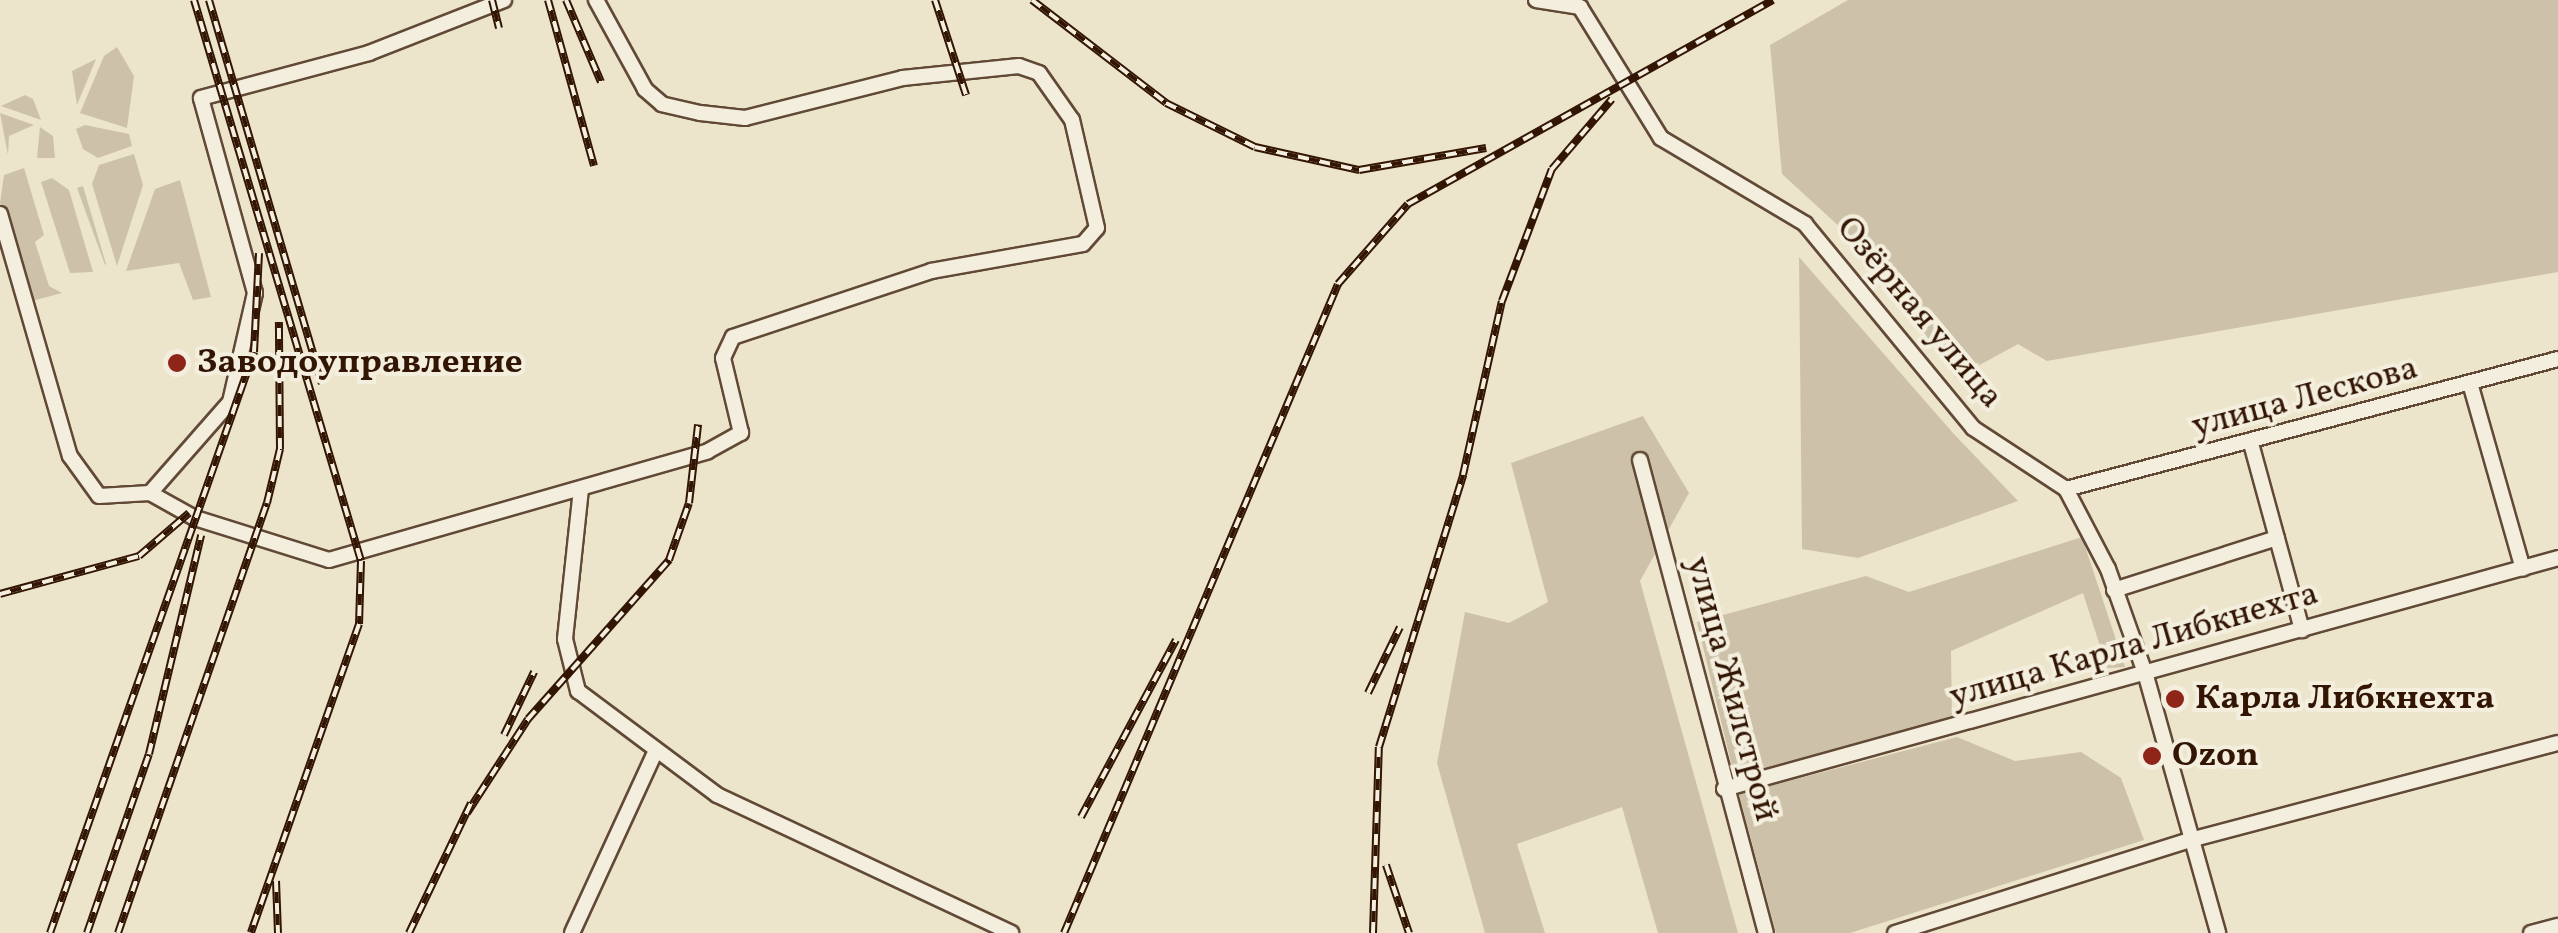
<!DOCTYPE html>
<html>
<head>
<meta charset="utf-8">
<style>
	body { margin:0 }
	#map { position:relative; width:2558px; height:933px; overflow:hidden; background:#ece5cb; font-family:Vollkorn,serif }
	div>[style] { position:absolute }
	.green>* { inset:0; background:#cdc2a9 }
	.roads { filter:drop-shadow(2px 0 #614936) drop-shadow(-2px 0 #614936) drop-shadow(0 2px #614936) drop-shadow(0 -2px #614936) }
	.minor>* { height:14px; margin:-7px; padding:0 7px; transform-origin:7px; border-radius:7px; background:#f3eedd }
	.rail>* { height:8px; margin-top:-4px; transform-origin:0; background:repeating-linear-gradient(90deg,#f3eedd 0 11px,#331504 0 22px); box-sizing:border-box; border-block:2px solid #331504 }
	.dots>* { width:28px; height:28px; translate:-50% -50%; box-sizing:border-box; border:5px solid #f3eedd; border-radius:50% }
	span { translate:-50% -50%; white-space:nowrap; text-align:center; line-height:1.15; -webkit-text-stroke:8px #f3eedd; paint-order:stroke }
	.street-label { font-size:35px; color:#331504 }
	.poi-label { font-size:35px; color:#331504; font-weight:700 }
	.left { translate:0 -50%; text-align:left }
</style>
</head>
<body>
<div id="map">
	<div class="green">
		<i style="clip-path:polygon(1848px 0,2558px 0,2558px 272px,2047px 361px,2018px 344px,1956px 378px,1866px 251px,1782px 174px,1770px 45px)"></i>
		<i style="clip-path:polygon(117px 47px,134px 76px,127px 128px,80px 113px,104px 56px)"></i>
		<i style="clip-path:polygon(96px 59px,77px 105px,72px 71px)"></i>
		<i style="clip-path:polygon(25px 95px,33px 99px,41px 120px,1px 106px)"></i>
		<i style="clip-path:polygon(0 113px,34px 125px,9px 136px,8px 155px)"></i>
		<i style="clip-path:polygon(85px 125px,129px 134px,132px 146px,98px 158px,83px 149px,76px 129px)"></i>
		<i style="clip-path:polygon(40px 127px,53px 136px,55px 158px,37px 158px)"></i>
		<i style="clip-path:polygon(134px 154px,143px 185px,117px 266px,92px 184px,99px 165px)"></i>
		<i style="clip-path:polygon(24px 168px,44px 235px,35px 242px,49px 286px,62px 293px,28px 302px,0 203px,4px 175px)"></i>
		<i style="clip-path:polygon(52px 178px,69px 190px,93px 272px,70px 273px,41px 182px)"></i>
		<i style="clip-path:polygon(180px 180px,211px 297px,193px 300px,179px 263px,126px 271px,155px 189px)"></i>
		<i style="clip-path:polygon(83px 186px,106px 264px,105px 265px,77px 188px)"></i>
		<i style="clip-path:polygon(1799px 257px,1953px 433px,2018px 501px,1858px 558px,1802px 549px)"></i>
		<i style="clip-path:polygon(1643px 416px,1689px 493px,1640px 581px,1738px 933px,1658px 933px,1622px 807px,1517px 844px,1545px 933px,1485px 933px,1437px 763px,1465px 612px,1509px 623px,1548px 602px,1511px 463px)"></i>
		<i style="clip-path:polygon(2082px 537px,2125px 667px,2107px 668px,2083px 593px,1951px 651px,1952px 719px,1735px 779px,1697px 622px,1866px 576px,1909px 592px)"></i>
		<i style="clip-path:polygon(1957px 737px,2015px 761px,2081px 752px,2121px 778px,2144px 840px,1850px 933px,1776px 933px,1739px 794px)"></i>
	</div>
	<div class="roads">
		<div class="minor">
			<i style="left:1536px;top:0;width:45px;rotate:9deg"></i>
			<i style="left:1580px;top:7px;width:154px;rotate:58.3deg"></i>
			<i style="left:1661px;top:138px;width:168px;rotate:30.8deg"></i>
			<i style="left:1805px;top:224px;width:264px;rotate:50.5deg"></i>
			<i style="left:1973px;top:428px;width:111px;rotate:33.3deg"></i>
			<i style="left:2066px;top:489px;width:90px;rotate:62.3deg"></i>
			<i style="left:2108px;top:569px;width:114px;rotate:70.4deg"></i>
			<i style="left:2146px;top:676px;width:267px;rotate:74.3deg"></i>
			<i style="left:0;top:214px;width:252px;rotate:73.9deg"></i>
			<i style="left:70px;top:456px;width:49px;rotate:54.1deg"></i>
			<i style="left:99px;top:496px;width:51px;rotate:-3.4deg"></i>
			<i style="left:150px;top:493px;width:51px;rotate:29.1deg"></i>
			<i style="left:195px;top:518px;width:140px;rotate:17.4deg"></i>
			<i style="left:329px;top:560px;width:394px;rotate:-16deg"></i>
			<i style="left:708px;top:451px;width:38px;rotate:-29deg"></i>
			<i style="left:741px;top:433px;width:77px;rotate:-103.5deg"></i>
			<i style="left:723px;top:358px;width:23px;rotate:-65deg"></i>
			<i style="left:733px;top:337px;width:209px;rotate:-18.4deg"></i>
			<i style="left:931px;top:271px;width:154px;rotate:-10.1deg"></i>
			<i style="left:1083px;top:244px;width:21px;rotate:-49deg"></i>
			<i style="left:1097px;top:228px;width:111px;rotate:-103deg"></i>
			<i style="left:1072px;top:120px;width:57px;rotate:-125.1deg"></i>
			<i style="left:1039px;top:73px;width:21px;rotate:-161deg"></i>
			<i style="left:1019px;top:66px;width:117px;rotate:174.1deg"></i>
			<i style="left:903px;top:78px;width:163px;rotate:165.8deg"></i>
			<i style="left:745px;top:118px;width:45px;rotate:-173.7deg"></i>
			<i style="left:700px;top:113px;width:39px;rotate:-167deg"></i>
			<i style="left:662px;top:104px;width:23px;rotate:-139deg"></i>
			<i style="left:645px;top:89px;width:102px;rotate:-118.8deg"></i>
			<i style="left:2470px;top:383px;width:193px;rotate:74.1deg"></i>
			<i style="left:2252px;top:447px;width:190px;rotate:74.7deg"></i>
			<i style="left:1640px;top:460px;width:489px;rotate:75.1deg"></i>
			<i style="left:581px;top:489px;width:151px;rotate:96.1deg"></i>
			<i style="left:565px;top:639px;width:54px;rotate:76deg"></i>
			<i style="left:578px;top:691px;width:174px;rotate:36.8deg"></i>
			<i style="left:717px;top:795px;width:325px;rotate:25.1deg"></i>
			<i style="left:2066px;top:489px;width:509px;rotate:-14.8deg"></i>
			<i style="left:150px;top:493px;width:121px;rotate:-48.7deg"></i>
			<i style="left:230px;top:402px;width:112px;rotate:-77.1deg"></i>
			<i style="left:255px;top:293px;width:202px;rotate:-105.5deg"></i>
			<i style="left:201px;top:98px;width:174px;rotate:-15deg"></i>
			<i style="left:369px;top:53px;width:145px;rotate:-21.4deg"></i>
			<i style="left:2114px;top:590px;width:171px;rotate:-17.7deg"></i>
			<i style="left:1724px;top:789px;width:865px;rotate:-15.48deg"></i>
			<i style="left:572px;top:933px;width:201px;rotate:-65.3deg"></i>
			<i style="left:1895px;top:933px;width:313px;rotate:-17.5deg"></i>
			<i style="left:2194px;top:839px;width:376px;rotate:-14.8deg"></i>
			<i style="left:2531px;top:933px;width:28px;rotate:-15deg"></i>
		</div>
	</div>
	<div class="rail">
		<i style="left:194px;top:0;width:585px;rotate:73.42deg"></i>
		<i style="left:361px;top:561px;width:63px;rotate:91.8deg"></i>
		<i style="left:359px;top:624px;width:327px;rotate:109.3deg"></i>
		<i style="left:209px;top:0;width:400px;rotate:73.6deg"></i>
		<i style="left:492px;top:0;width:29px;rotate:76deg"></i>
		<i style="left:548px;top:0;width:172px;rotate:74.5deg"></i>
		<i style="left:566px;top:0;width:89px;rotate:66.9deg"></i>
		<i style="left:935px;top:0;width:100px;rotate:71.9deg"></i>
		<i style="left:1032px;top:0;width:169px;rotate:37.5deg"></i>
		<i style="left:1166px;top:103px;width:99px;rotate:26.3deg"></i>
		<i style="left:1255px;top:147px;width:107px;rotate:12.5deg"></i>
		<i style="left:1359px;top:170px;width:129px;rotate:-9.8deg"></i>
		<i style="left:0;top:594px;width:144px;rotate:-15.3deg"></i>
		<i style="left:139px;top:556px;width:66px;rotate:-40.7deg"></i>
		<i style="left:1368px;top:693px;width:73px;rotate:-64.1deg"></i>
		<i style="left:504px;top:735px;width:70px;rotate:-64.5deg"></i>
		<i style="left:467px;top:813px;width:112px;rotate:-57deg"></i>
		<i style="left:528px;top:719px;width:213px;rotate:-48.4deg"></i>
		<i style="left:669px;top:560px;width:60px;rotate:-70.7deg"></i>
		<i style="left:689px;top:503px;width:79px;rotate:-83.4deg"></i>
		<i style="left:1081px;top:817px;width:201px;rotate:-61.8deg"></i>
		<i style="left:1386px;top:865px;width:72px;rotate:71.3deg"></i>
		<i style="left:276px;top:881px;width:52px;rotate:87.8deg"></i>
		<i style="left:50px;top:933px;width:616px;rotate:-70.65deg"></i>
		<i style="left:254px;top:352px;width:99px;rotate:-87.1deg"></i>
		<i style="left:87px;top:933px;width:189px;rotate:-70.9deg"></i>
		<i style="left:149px;top:754px;width:225px;rotate:-76.6deg"></i>
		<i style="left:118px;top:933px;width:455px;rotate:-70.9deg"></i>
		<i style="left:267px;top:503px;width:56px;rotate:-76.5deg"></i>
		<i style="left:280px;top:449px;width:127px;rotate:-90.5deg"></i>
		<i style="left:409px;top:933px;width:144px;rotate:-64.5deg"></i>
		<i style="left:1064px;top:933px;width:704px;rotate:-67.11deg"></i>
		<i style="left:1338px;top:284px;width:106px;rotate:-48.8deg"></i>
		<i style="left:1408px;top:204px;width:418px;rotate:-29.2deg"></i>
		<i style="left:1373px;top:933px;width:186px;rotate:-88.2deg"></i>
		<i style="left:1379px;top:747px;width:285px;rotate:-72.8deg"></i>
		<i style="left:1463px;top:475px;width:178px;rotate:-77.4deg"></i>
		<i style="left:1502px;top:301px;width:141px;rotate:-69.3deg"></i>
		<i style="left:1552px;top:169px;width:92px;rotate:-49.4deg"></i>
	</div>
	<div class="dots">
		<i style="left:177px;top:363px;background:#8f2418"></i>
		<i style="left:2175px;top:699px;background:#8f2418"></i>
		<i style="left:2152px;top:756px;background:#8f2418"></i>
	</div>
	<div class="street-label">
		<span style="left:1919px;top:313px;rotate:50deg">Озёрная улица</span>
		<span style="left:2305px;top:398px;rotate:-15deg">улица Лескова</span>
		<span style="left:2134px;top:646px;rotate:-16deg">улица Карла Либкнехта</span>
		<span style="left:1731px;top:689px;rotate:75deg">улица Жилстрой</span>
	</div>
	<div class="poi-label">
		<span class="left" style="left:197px;top:363px">Заводоуправление</span>
		<span class="left" style="left:2195px;top:699px">Карла Либкнехта</span>
		<span class="left" style="left:2172px;top:756px">Ozon</span>
	</div>
</div>
</body>
</html>
